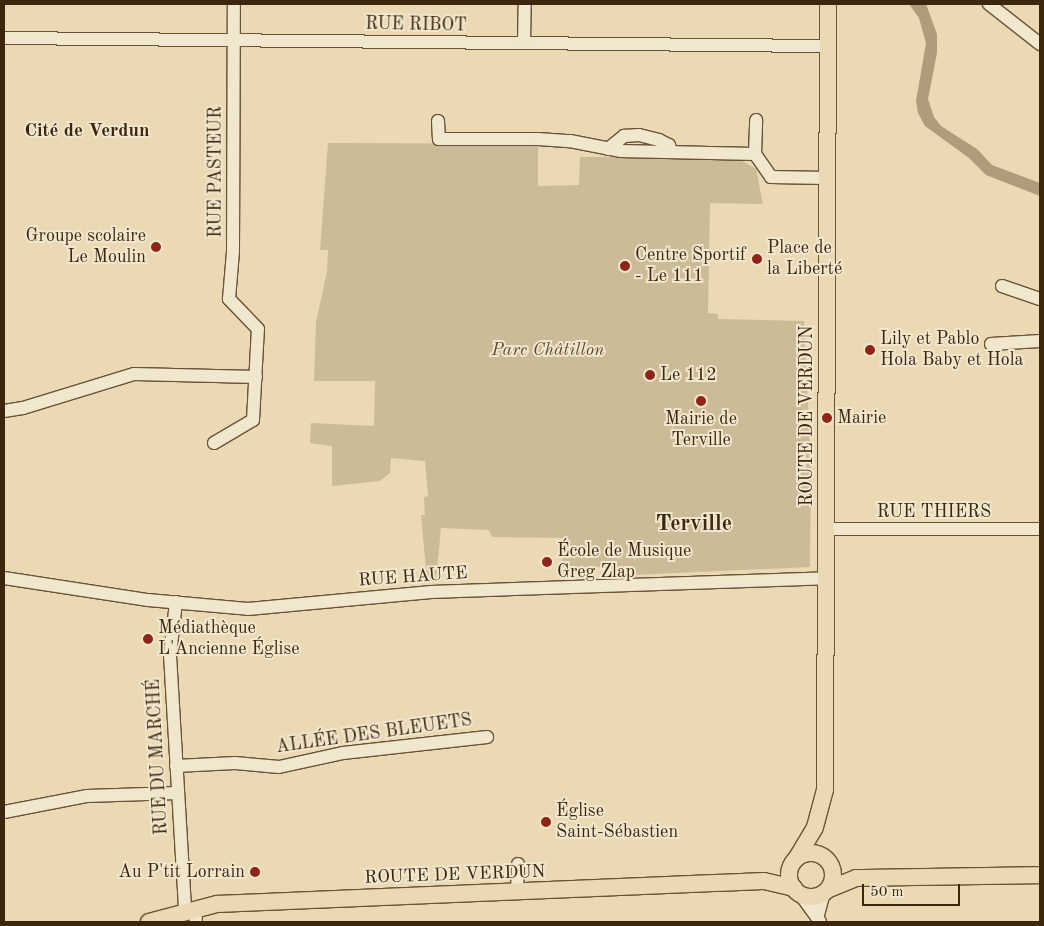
<!DOCTYPE html>
<html>
<head>
<meta charset="utf-8">
<style>
	body { margin:0 }
	#map { position:relative; width:1044px; height:926px; overflow:hidden; background:#ead9b3; font-family:"Old Standard TT",serif }
	div>[style] { position:absolute }
	.green>* { inset:0; background:#ccbb97 }
	.water>* { inset:0; background:#af9c7b }
	.roads { filter:drop-shadow(1px 0 #685337) drop-shadow(-1px 0 #685337) drop-shadow(0 1px #685337) drop-shadow(0 -1px #685337) }
	.minor>* { height:12px; margin:-6px; padding:0 6px; transform-origin:6px; border-radius:6px; background:#f1e6ce }
	.major>* { height:16px; margin:-8px; padding:0 8px; transform-origin:8px; border-radius:8px; background:#ead9b3 }
	.major>.ring { margin:-8px; padding:0; box-sizing:content-box; background:none; border:16px solid #ead9b3; border-radius:50% }
	.dots>* { width:14px; height:14px; translate:-50% -50%; box-sizing:border-box; border:2px solid #f1e6ce; border-radius:50% }
	span { translate:-50% -50%; white-space:nowrap; text-align:center; line-height:1.15; -webkit-text-stroke:4px #f1e6ce; paint-order:stroke }
	.street-label { font-size:18px; color:#3c260e }
	.poi-label { font-size:18px; color:#3c260e }
	.right { translate:-100% -50%; text-align:right }
	.left { translate:0 -50%; text-align:left }
	.park-label { font-size:18px; color:#604b30; font-style:italic }
	.neighbourhood-label { font-size:19px; color:#3c260e; font-weight:700 }
	.district-label { font-size:22px; color:#3c260e; font-weight:700 }
	.frame { position:absolute; inset:0; border:5px solid #3c260e; pointer-events:none }
	.scale { position:absolute; left:862px; top:884px; width:98px; height:22px; box-sizing:border-box; border:2px solid #3c260e; border-top:0; padding-left:6px; font-size:15px; line-height:18px; white-space:nowrap; color:#3c260e; -webkit-text-stroke:4px #f1e6ce; paint-order:stroke }
</style>
</head>
<body>
<div id="map">
	<div class="green">
		<i style="clip-path:polygon(328px 143px,538px 144px,538px 186px,579px 185px,580px 157px,735px 157px,756px 169px,763px 204px,710px 203px,708px 313px,718px 314px,718px 319px,804px 321px,811px 465px,810px 567px,612px 576px,611px 567px,562px 567px,563px 538px,492px 537px,489px 530px,441px 528px,436px 580px,427px 580px,421px 515px,425px 515px,424px 497px,428px 496px,425px 461px,391px 458px,390px 473px,380px 481px,332px 486px,332px 446px,310px 443px,311px 423px,374px 426px,375px 381px,314px 381px,316px 322px,327px 272px,328px 250px,320px 250px)"></i>
	</div>
	<div class="water">
		<i style="clip-path:polygon(909px 4px,926px 4px,937px 34px,937px 53px,928px 99px,934px 117px,941px 126px,977px 149px,992px 165px,1040px 183px,1040px 196px,986px 175px,969px 158px,925px 126px,918px 113px,916px 101px,926px 43px,919px 18px)"></i>
	</div>
	<div class="roads">
		<div class="minor">
			<i style="left:989px;top:4px;width:65px;rotate:38.1deg"></i>
			<i style="left:4px;top:38px;width:824px;rotate:0.56deg"></i>
			<i style="left:524px;top:43px;width:39px;rotate:-89deg"></i>
			<i style="left:438px;top:121px;width:18px;rotate:87deg"></i>
			<i style="left:439px;top:139px;width:99px"></i>
			<i style="left:538px;top:139px;width:32px;rotate:4deg"></i>
			<i style="left:570px;top:141px;width:52px;rotate:11.1deg"></i>
			<i style="left:621px;top:151px;width:134px;rotate:1.3deg"></i>
			<i style="left:755px;top:154px;width:34px;rotate:-88deg"></i>
			<i style="left:608px;top:149px;width:21px;rotate:-39deg"></i>
			<i style="left:624px;top:136px;width:15px;rotate:-4deg"></i>
			<i style="left:639px;top:135px;width:21px;rotate:14deg"></i>
			<i style="left:659px;top:140px;width:11px;rotate:27deg"></i>
			<i style="left:669px;top:145px;width:7px;rotate:74deg"></i>
			<i style="left:755px;top:154px;width:28px;rotate:55deg"></i>
			<i style="left:771px;top:177px;width:56px;rotate:1deg"></i>
			<i style="left:1002px;top:286px;width:40px;rotate:18.9deg"></i>
			<i style="left:991px;top:344px;width:49px;rotate:-3.5deg"></i>
			<i style="left:4px;top:411px;width:19px;rotate:-9deg"></i>
			<i style="left:23px;top:408px;width:116px;rotate:-17deg"></i>
			<i style="left:134px;top:374px;width:122px;rotate:1.4deg"></i>
			<i style="left:214px;top:443px;width:45px;rotate:-30.5deg"></i>
			<i style="left:253px;top:420px;width:91px;rotate:-86.9deg"></i>
			<i style="left:258px;top:329px;width:42px;rotate:-134deg"></i>
			<i style="left:229px;top:299px;width:48px;rotate:-85.2deg"></i>
			<i style="left:233px;top:251px;width:247px;rotate:-89.8deg"></i>
			<i style="left:827px;top:529px;width:213px"></i>
			<i style="left:4px;top:578px;width:146px;rotate:8.7deg"></i>
			<i style="left:148px;top:600px;width:100px;rotate:5.1deg"></i>
			<i style="left:248px;top:609px;width:184px;rotate:-5.3deg"></i>
			<i style="left:431px;top:592px;width:396px;rotate:-2deg"></i>
			<i style="left:176px;top:602px;width:53px;rotate:96.5deg"></i>
			<i style="left:170px;top:655px;width:256px;rotate:86.6deg"></i>
			<i style="left:176px;top:766px;width:59px;rotate:-2.9deg"></i>
			<i style="left:235px;top:763px;width:44px;rotate:5.2deg"></i>
			<i style="left:279px;top:767px;width:66px;rotate:-12.3deg"></i>
			<i style="left:343px;top:753px;width:145px;rotate:-6.3deg"></i>
			<i style="left:4px;top:812px;width:85px;rotate:-10.9deg"></i>
			<i style="left:87px;top:796px;width:90px;rotate:-1.9deg"></i>
			<i style="left:517px;top:893px;width:29px;rotate:-88deg"></i>
			<i style="left:800px;top:894px;width:34px;rotate:54deg"></i>
			<i style="left:195px;top:908px;width:14px;rotate:86deg"></i>
			<i style="left:818px;top:915px;width:23px;rotate:-75deg"></i>
		</div>
		<div class="major">
			<i class="ring" style="left:789px;top:853px;width:28px;height:28px"></i>
			<i style="left:796px;top:859px;width:37px;rotate:-59deg"></i>
			<i style="left:815px;top:827px;width:39px;rotate:-75deg"></i>
			<i style="left:825px;top:789px;width:785px;rotate:-89.78deg"></i>
			<i style="left:829px;top:889px;width:29px;rotate:-22deg"></i>
			<i style="left:856px;top:878px;width:184px;rotate:-0.9deg"></i>
			<i style="left:149px;top:922px;width:70px;rotate:-14.8deg"></i>
			<i style="left:217px;top:904px;width:547px;rotate:-2.41deg"></i>
			<i style="left:764px;top:881px;width:31px;rotate:13deg"></i>
		</div>
	</div>
	<div class="dots">
		<i style="left:156px;top:247px;background:#8f2418"></i>
		<i style="left:757px;top:259px;background:#8f2418"></i>
		<i style="left:625px;top:266px;background:#8f2418"></i>
		<i style="left:870px;top:350px;background:#8f2418"></i>
		<i style="left:650px;top:375px;background:#8f2418"></i>
		<i style="left:701px;top:401px;background:#8f2418"></i>
		<i style="left:827px;top:418px;background:#8f2418"></i>
		<i style="left:547px;top:562px;background:#8f2418"></i>
		<i style="left:148px;top:639px;background:#8f2418"></i>
		<i style="left:546px;top:822px;background:#8f2418"></i>
		<i style="left:255px;top:872px;background:#8f2418"></i>
	</div>
	<div class="street-label">
		<span style="left:416px;top:25px;rotate:1deg">RUE RIBOT</span>
		<span style="left:216px;top:172px;rotate:-90deg">RUE PASTEUR</span>
		<span style="left:807px;top:416px;rotate:-90deg">ROUTE DE VERDUN</span>
		<span style="left:934px;top:512px">RUE THIERS</span>
		<span style="left:413px;top:577px;rotate:-4deg">RUE HAUTE</span>
		<span style="left:374px;top:734px;rotate:-8deg">ALLÉE DES BLEUETS</span>
		<span style="left:158px;top:757px;rotate:-93deg">RUE DU MARCHÉ</span>
		<span style="left:455px;top:875px;rotate:-2deg">ROUTE DE VERDUN</span>
	</div>
	<div class="poi-label">
		<span class="right" style="left:146px;top:247px">Groupe scolaire<br>Le Moulin</span>
		<span class="left" style="left:767px;top:259px">Place de<br>la Liberté</span>
		<span class="left" style="left:635px;top:266px">Centre Sportif<br>- Le 111</span>
		<span class="left" style="left:880px;top:350px">Lily et Pablo<br>Hola Baby et Hola</span>
		<span class="left" style="left:660px;top:375px">Le 112</span>
		<span class="left" style="left:837px;top:418px">Mairie</span>
		<span style="left:701px;top:430px">Mairie de<br>Terville</span>
		<span class="left" style="left:557px;top:562px">École de Musique<br>Greg Zlap</span>
		<span class="left" style="left:158px;top:639px">Médiathèque<br>L'Ancienne Église</span>
		<span class="left" style="left:556px;top:822px">Église<br>Saint-Sébastien</span>
		<span class="right" style="left:245px;top:872px">Au P'tit Lorrain</span>
	</div>
	<div class="park-label">
		<span style="left:548px;top:350px">Parc Châtillon</span>
	</div>
	<div class="neighbourhood-label">
		<span style="left:87px;top:132px">Cité de Verdun</span>
	</div>
	<div class="district-label">
		<span style="left:694px;top:525px">Terville</span>
	</div>
	<div class="frame"></div>
	<div class="scale">50 m</div>
</div>
</body>
</html>
